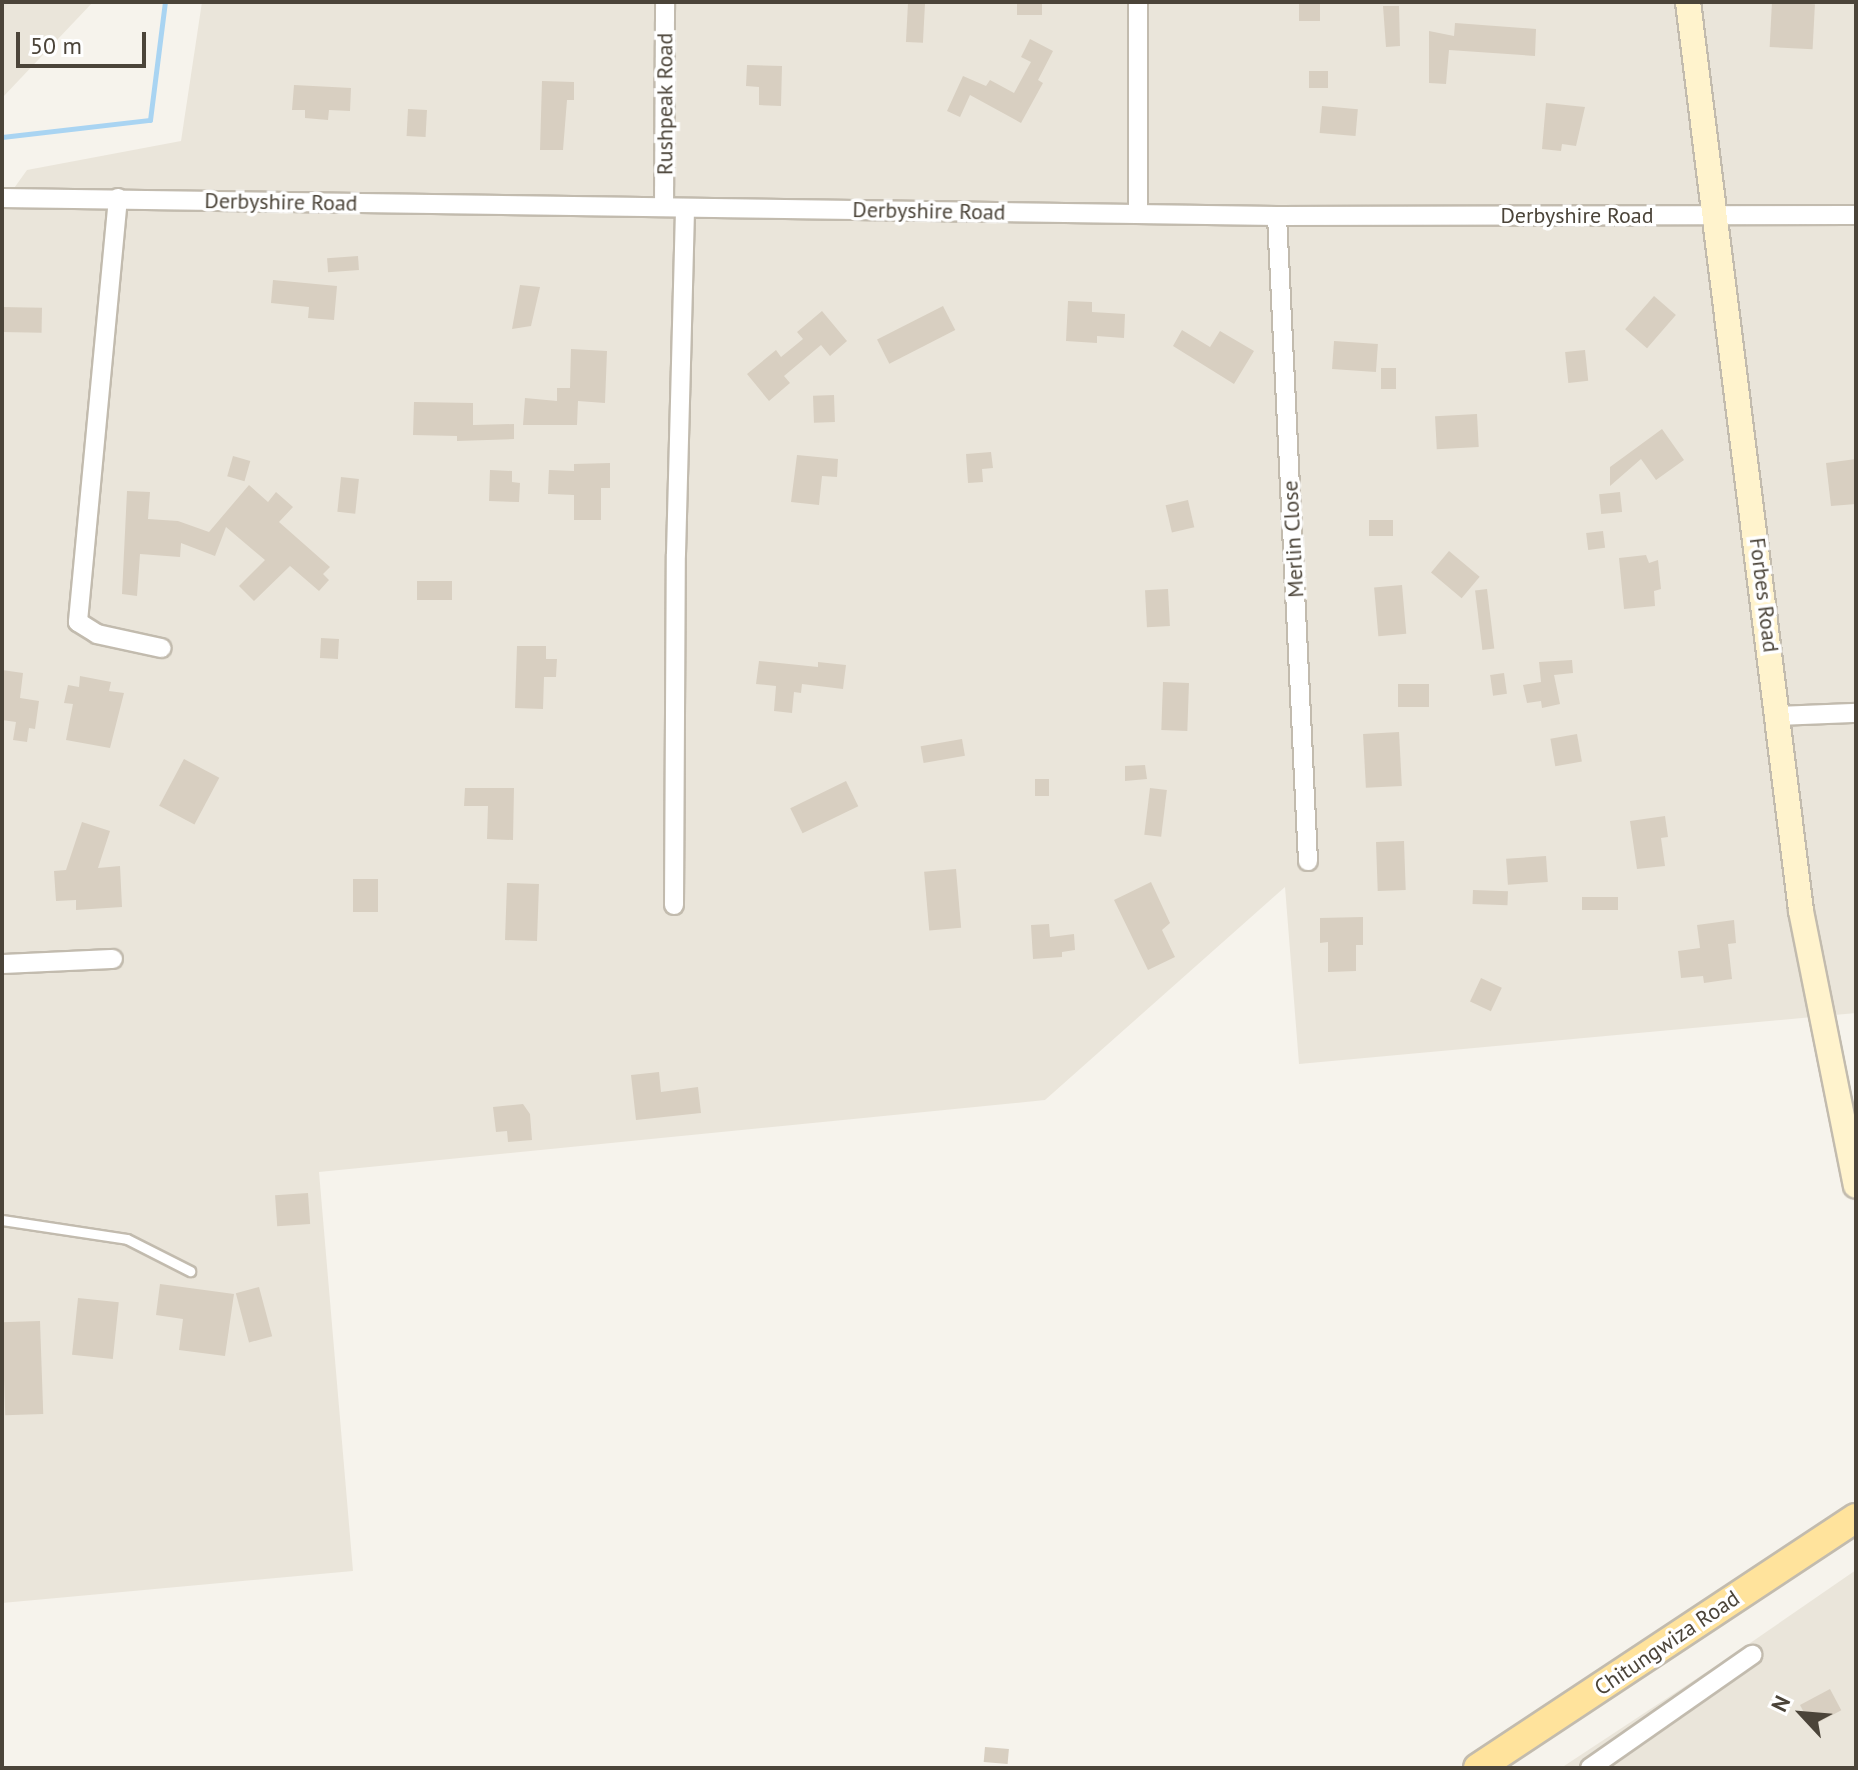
<!DOCTYPE html>
<html>
<head>
<meta charset="utf-8">
<style>
	body { margin:0 }
	#map { position:relative; width:1858px; height:1770px; overflow:hidden; background:#f6f3ec; font-family:"PT Sans",sans-serif }
	div>[style] { position:absolute }
	.residential>* { inset:0; background:#eae5da }
	.stream>* { height:5px; margin:-2.5px; padding:0 2.5px; transform-origin:2.5px; border-radius:2.5px; background:#a9d4f2 }
	.building>* { inset:0; background:#d8cfc1; transform-origin:0 0 }
	.roads { filter:drop-shadow(2px 0 #c2bbae) drop-shadow(-2px 0 #c2bbae) drop-shadow(0 2px #c2bbae) drop-shadow(0 -2px #c2bbae) }
	.lane>* { height:9px; margin:-4.5px; padding:0 4.5px; transform-origin:4.5px; border-radius:4.5px; background:#fff }
	.street>* { height:18px; margin:-9px; padding:0 9px; transform-origin:9px; border-radius:9px; background:#fff }
	.secondary>* { height:24px; margin:-12px; padding:0 12px; transform-origin:12px; border-radius:12px; background:#fff3cd }
	.primary>* { height:28px; margin:-14px; padding:0 14px; transform-origin:14px; border-radius:14px; background:#ffe39c }
	span { translate:-50% -50%; white-space:nowrap; text-align:center; line-height:1.15; -webkit-text-stroke:7px #fff; paint-order:stroke }
	.street-label { font-size:22px; color:#4b4439 }
	.frame { position:absolute; inset:0; border:4px solid #4b4439; pointer-events:none }
	.north { position:absolute; left:1762px; top:1674px; width:80px; height:80px; -webkit-text-stroke:6px #fff; paint-order:stroke; rotate:296deg; font-size:22px; font-weight:700; line-height:32px; text-align:center; color:#4b4439 }
	.north::after { content:''; display:block; margin:auto; width:28px; height:36px; background:#4b4439; clip-path:polygon(50% 0,100% 100%,50% 72%,0 100%) }
	.scale { position:absolute; left:16px; top:32px; width:130px; height:36px; box-sizing:border-box; border:4px solid #4b4439; border-top:0; padding-left:10px; font-size:24px; line-height:28px; white-space:nowrap; color:#4b4439; -webkit-text-stroke:6px #fff; paint-order:stroke }
</style>
</head>
<body>
<div id="map">
	<div class="residential">
		<i style="clip-path:polygon(2px 2px,93px 2px,2px 98px)"></i>
		<i style="clip-path:polygon(202px 2px,1856px 2px,1856px 1013px,1299px 1064px,1285px 887px,1045px 1100px,319px 1172px,353px 1571px,2px 1603px,2px 205px,27px 170px,181px 141px)"></i>
		<i style="clip-path:polygon(1856px 1570px,1856px 1768px,1561px 1768px,1740px 1650px)"></i>
	</div>
	<div class="stream">
		<i style="left:2px;top:137px;width:149px;rotate:-6.6deg"></i>
		<i style="left:150px;top:120px;width:119px;rotate:-82.8deg"></i>
	</div>
	<div class="building">
		<i style="left:1017px;top:2px;width:25px;height:13px"></i>
		<i style="left:1299px;top:2px;width:21px;height:19px"></i>
		<i style="left:1772px;top:2px;width:43px;height:45px;rotate:3deg"></i>
		<i style="left:908px;top:3px;width:17px;height:39px;rotate:3deg"></i>
		<i style="clip-path:polygon(1383px 6px,1399px 6px,1400px 46px,1386px 47px)"></i>
		<i style="clip-path:polygon(1455px 23px,1536px 29px,1535px 56px,1449px 50px,1446px 84px,1429px 83px,1429px 31px,1454px 36px)"></i>
		<i style="clip-path:polygon(1030px 39px,1053px 51px,1038px 80px,1043px 83px,1021px 123px,970px 95px,960px 117px,947px 111px,963px 76px,986px 86px,990px 80px,1014px 93px,1031px 62px,1021px 57px)"></i>
		<i style="clip-path:polygon(747px 65px,782px 66px,781px 106px,759px 105px,759px 87px,746px 86px)"></i>
		<i style="left:1309px;top:71px;width:19px;height:17px"></i>
		<i style="clip-path:polygon(542px 81px,574px 82px,574px 100px,567px 100px,563px 150px,540px 150px)"></i>
		<i style="clip-path:polygon(294px 85px,351px 88px,350px 111px,329px 110px,328px 120px,305px 118px,305px 110px,292px 110px)"></i>
		<i style="clip-path:polygon(1546px 103px,1585px 107px,1576px 146px,1562px 144px,1561px 151px,1542px 149px)"></i>
		<i style="left:1322px;top:106px;width:36px;height:27px;rotate:5deg"></i>
		<i style="left:408px;top:109px;width:19px;height:27px;rotate:3deg"></i>
		<i style="left:358px;top:256px;width:14px;height:31px;rotate:86deg"></i>
		<i style="clip-path:polygon(273px 280px,337px 286px,334px 320px,308px 318px,309px 307px,271px 303px)"></i>
		<i style="clip-path:polygon(520px 285px,540px 287px,531px 326px,512px 329px)"></i>
		<i style="left:1654px;top:296px;width:29px;height:44px;rotate:41deg"></i>
		<i style="clip-path:polygon(1068px 301px,1092px 302px,1092px 312px,1125px 314px,1124px 338px,1097px 336px,1097px 343px,1066px 341px)"></i>
		<i style="left:943px;top:306px;width:27px;height:74px;rotate:63deg"></i>
		<i style="left:2px;top:307px;width:40px;height:25px;rotate:1deg"></i>
		<i style="clip-path:polygon(822px 311px,847px 341px,830px 356px,821px 345px,784px 376px,790px 383px,769px 401px,747px 374px,776px 350px,781px 357px,803px 339px,797px 332px)"></i>
		<i style="clip-path:polygon(1182px 330px,1210px 347px,1220px 331px,1254px 351px,1234px 384px,1173px 346px)"></i>
		<i style="left:1334px;top:341px;width:44px;height:28px;rotate:4deg"></i>
		<i style="clip-path:polygon(571px 349px,607px 351px,605px 403px,578px 401px,577px 425px,523px 425px,525px 398px,557px 401px,557px 388px,570px 388px)"></i>
		<i style="left:1585px;top:350px;width:31px;height:20px;rotate:84deg"></i>
		<i style="left:1381px;top:368px;width:15px;height:21px"></i>
		<i style="left:834px;top:395px;width:27px;height:21px;rotate:88deg"></i>
		<i style="clip-path:polygon(414px 402px,473px 403px,473px 425px,514px 424px,514px 439px,457px 441px,457px 436px,413px 435px)"></i>
		<i style="left:1477px;top:414px;width:33px;height:42px;rotate:87deg"></i>
		<i style="clip-path:polygon(1662px 429px,1684px 460px,1656px 480px,1641px 459px,1610px 486px,1610px 467px)"></i>
		<i style="clip-path:polygon(991px 452px,993px 468px,982px 469px,983px 482px,968px 483px,966px 454px)"></i>
		<i style="clip-path:polygon(797px 455px,838px 459px,837px 477px,822px 476px,819px 505px,791px 502px)"></i>
		<i style="left:233px;top:456px;width:18px;height:21px;rotate:16deg"></i>
		<i style="clip-path:polygon(1856px 459px,1856px 504px,1831px 506px,1826px 463px)"></i>
		<i style="clip-path:polygon(610px 463px,610px 488px,601px 488px,601px 520px,574px 520px,574px 495px,548px 494px,549px 470px,574px 471px,574px 464px)"></i>
		<i style="clip-path:polygon(490px 470px,512px 471px,512px 482px,520px 483px,519px 502px,489px 501px)"></i>
		<i style="left:341px;top:477px;width:18px;height:35px;rotate:6deg"></i>
		<i style="clip-path:polygon(249px 485px,268px 502px,276px 492px,293px 507px,279px 522px,330px 567px,323px 574px,329px 580px,319px 591px,290px 566px,254px 601px,239px 586px,265px 560px,226px 527px,215px 556px,181px 543px,180px 557px,140px 554px,137px 596px,122px 594px,127px 491px,150px 492px,148px 519px,178px 521px,209px 532px)"></i>
		<i style="left:1620px;top:492px;width:20px;height:21px;rotate:84deg"></i>
		<i style="left:1188px;top:500px;width:28px;height:23px;rotate:77deg"></i>
		<i style="left:1369px;top:520px;width:24px;height:16px"></i>
		<i style="left:1603px;top:531px;width:17px;height:17px;rotate:83deg"></i>
		<i style="left:1449px;top:551px;width:40px;height:28px;rotate:40deg"></i>
		<i style="clip-path:polygon(1646px 555px,1649px 563px,1658px 560px,1661px 589px,1654px 591px,1655px 606px,1624px 609px,1619px 558px)"></i>
		<i style="left:452px;top:581px;width:19px;height:35px;rotate:90deg"></i>
		<i style="left:1402px;top:585px;width:49px;height:28px;rotate:85deg"></i>
		<i style="left:1168px;top:589px;width:37px;height:23px;rotate:87deg"></i>
		<i style="left:1487px;top:589px;width:60px;height:12px;rotate:83deg"></i>
		<i style="left:321px;top:638px;width:18px;height:20px;rotate:3deg"></i>
		<i style="clip-path:polygon(517px 646px,546px 646px,546px 659px,557px 659px,556px 677px,544px 677px,543px 709px,515px 708px)"></i>
		<i style="clip-path:polygon(1572px 660px,1573px 673px,1554px 675px,1560px 704px,1542px 708px,1541px 701px,1527px 703px,1523px 685px,1541px 682px,1539px 662px)"></i>
		<i style="clip-path:polygon(759px 661px,818px 667px,818px 662px,846px 665px,843px 689px,802px 684px,801px 693px,794px 692px,792px 713px,774px 711px,776px 686px,756px 684px)"></i>
		<i style="clip-path:polygon(2px 670px,23px 673px,20px 698px,39px 701px,35px 729px,29px 728px,27px 742px,13px 740px,16px 722px,2px 720px)"></i>
		<i style="left:1504px;top:673px;width:21px;height:14px;rotate:82deg"></i>
		<i style="clip-path:polygon(80px 676px,111px 682px,109px 691px,124px 693px,110px 748px,66px 740px,73px 704px,64px 703px,68px 685px,79px 687px)"></i>
		<i style="left:1163px;top:682px;width:26px;height:48px;rotate:2deg"></i>
		<i style="left:1398px;top:684px;width:31px;height:23px"></i>
		<i style="left:1399px;top:732px;width:54px;height:36px;rotate:87deg"></i>
		<i style="left:1577px;top:734px;width:28px;height:27px;rotate:80deg"></i>
		<i style="left:962px;top:739px;width:17px;height:42px;rotate:80deg"></i>
		<i style="left:184px;top:759px;width:40px;height:53px;rotate:28deg"></i>
		<i style="clip-path:polygon(1145px 765px,1147px 779px,1125px 781px,1125px 766px)"></i>
		<i style="left:1035px;top:779px;width:14px;height:17px"></i>
		<i style="left:846px;top:781px;width:28px;height:62px;rotate:64deg"></i>
		<i style="clip-path:polygon(465px 788px,514px 788px,513px 840px,487px 839px,488px 806px,464px 806px)"></i>
		<i style="left:1150px;top:788px;width:17px;height:47px;rotate:7deg"></i>
		<i style="clip-path:polygon(1665px 816px,1668px 837px,1661px 838px,1665px 866px,1637px 869px,1630px 821px)"></i>
		<i style="clip-path:polygon(82px 822px,110px 831px,98px 868px,120px 866px,122px 907px,76px 910px,76px 900px,56px 901px,54px 871px,66px 870px)"></i>
		<i style="left:1404px;top:841px;width:49px;height:28px;rotate:88deg"></i>
		<i style="left:1546px;top:856px;width:26px;height:40px;rotate:86deg"></i>
		<i style="left:956px;top:869px;width:59px;height:32px;rotate:85deg"></i>
		<i style="left:378px;top:879px;width:33px;height:25px;rotate:90deg"></i>
		<i style="clip-path:polygon(1151px 882px,1170px 923px,1162px 930px,1175px 957px,1148px 970px,1114px 900px)"></i>
		<i style="left:507px;top:883px;width:32px;height:57px;rotate:2deg"></i>
		<i style="left:1473px;top:890px;width:35px;height:14px;rotate:2deg"></i>
		<i style="left:1618px;top:897px;width:13px;height:36px;rotate:90deg"></i>
		<i style="clip-path:polygon(1363px 917px,1363px 945px,1356px 945px,1356px 971px,1328px 972px,1328px 942px,1320px 943px,1320px 918px)"></i>
		<i style="clip-path:polygon(1734px 920px,1736px 943px,1728px 944px,1732px 979px,1704px 983px,1703px 976px,1681px 978px,1678px 951px,1700px 948px,1697px 925px)"></i>
		<i style="clip-path:polygon(1049px 924px,1050px 937px,1074px 934px,1075px 950px,1062px 952px,1062px 957px,1033px 959px,1031px 925px)"></i>
		<i style="left:1481px;top:978px;width:23px;height:26px;rotate:25deg"></i>
		<i style="clip-path:polygon(659px 1072px,661px 1092px,698px 1087px,701px 1113px,636px 1120px,631px 1075px)"></i>
		<i style="clip-path:polygon(523px 1104px,530px 1114px,532px 1140px,508px 1142px,507px 1131px,496px 1132px,493px 1107px)"></i>
		<i style="left:308px;top:1193px;width:31px;height:33px;rotate:86deg"></i>
		<i style="clip-path:polygon(160px 1284px,234px 1294px,225px 1356px,179px 1350px,183px 1319px,156px 1315px)"></i>
		<i style="left:259px;top:1287px;width:51px;height:24px;rotate:75deg"></i>
		<i style="left:78px;top:1298px;width:41px;height:57px;rotate:6deg"></i>
		<i style="left:40px;top:1321px;width:93px;height:38px;rotate:88deg"></i>
		<i style="left:1830px;top:1689px;width:24px;height:34px;rotate:62deg"></i>
		<i style="left:985px;top:1747px;width:24px;height:15px;rotate:5deg"></i>
	</div>
	<div class="roads">
		<div class="lane">
			<i style="left:2px;top:1220px;width:126px;rotate:8.6deg"></i>
			<i style="left:127px;top:1239px;width:71px;rotate:26.9deg"></i>
		</div>
		<div class="street">
			<i style="left:1138px;top:2px;width:211px;rotate:90deg"></i>
			<i style="left:2px;top:198px;width:1275px;rotate:0.81deg"></i>
			<i style="left:1277px;top:216px;width:579px;rotate:-0.1deg"></i>
			<i style="left:118px;top:198px;width:426px;rotate:95.4deg"></i>
			<i style="left:78px;top:622px;width:22px;rotate:32deg"></i>
			<i style="left:97px;top:634px;width:66px;rotate:12.3deg"></i>
			<i style="left:664px;top:207px;width:205px;rotate:-89.7deg"></i>
			<i style="left:1277px;top:216px;width:646px;rotate:87.25deg"></i>
			<i style="left:1780px;top:716px;width:76px;rotate:-2.3deg"></i>
			<i style="left:674px;top:905px;width:351px;rotate:-89.7deg"></i>
			<i style="left:676px;top:554px;width:346px;rotate:-88.5deg"></i>
			<i style="left:2px;top:964px;width:111px;rotate:-2.6deg"></i>
			<i style="left:1590px;top:1768px;width:198px;rotate:-34.9deg"></i>
		</div>
		<div class="secondary">
			<i style="left:1688px;top:2px;width:916px;rotate:82.91deg"></i>
			<i style="left:1801px;top:911px;width:280px;rotate:78.7deg"></i>
		</div>
		<div class="primary">
			<i style="left:1478px;top:1768px;width:453px;rotate:-33.5deg"></i>
		</div>
	</div>
	<div class="street-label">
		<span style="left:665px;top:104px;rotate:-90deg">Rushpeak Road</span>
		<span style="left:281px;top:202px;rotate:1deg">Derbyshire Road</span>
		<span style="left:929px;top:211px;rotate:1deg">Derbyshire Road</span>
		<span style="left:1577px;top:216px">Derbyshire Road</span>
		<span style="left:1293px;top:539px;rotate:-93deg">Merlin Close</span>
		<span style="left:1764px;top:595px;rotate:83deg">Forbes Road</span>
		<span style="left:1667px;top:1643px;rotate:-34deg">Chitungwiza Road</span>
	</div>
	<div class="frame"></div>
	<div class="north">N</div>
	<div class="scale">50 m</div>
</div>
</body>
</html>
